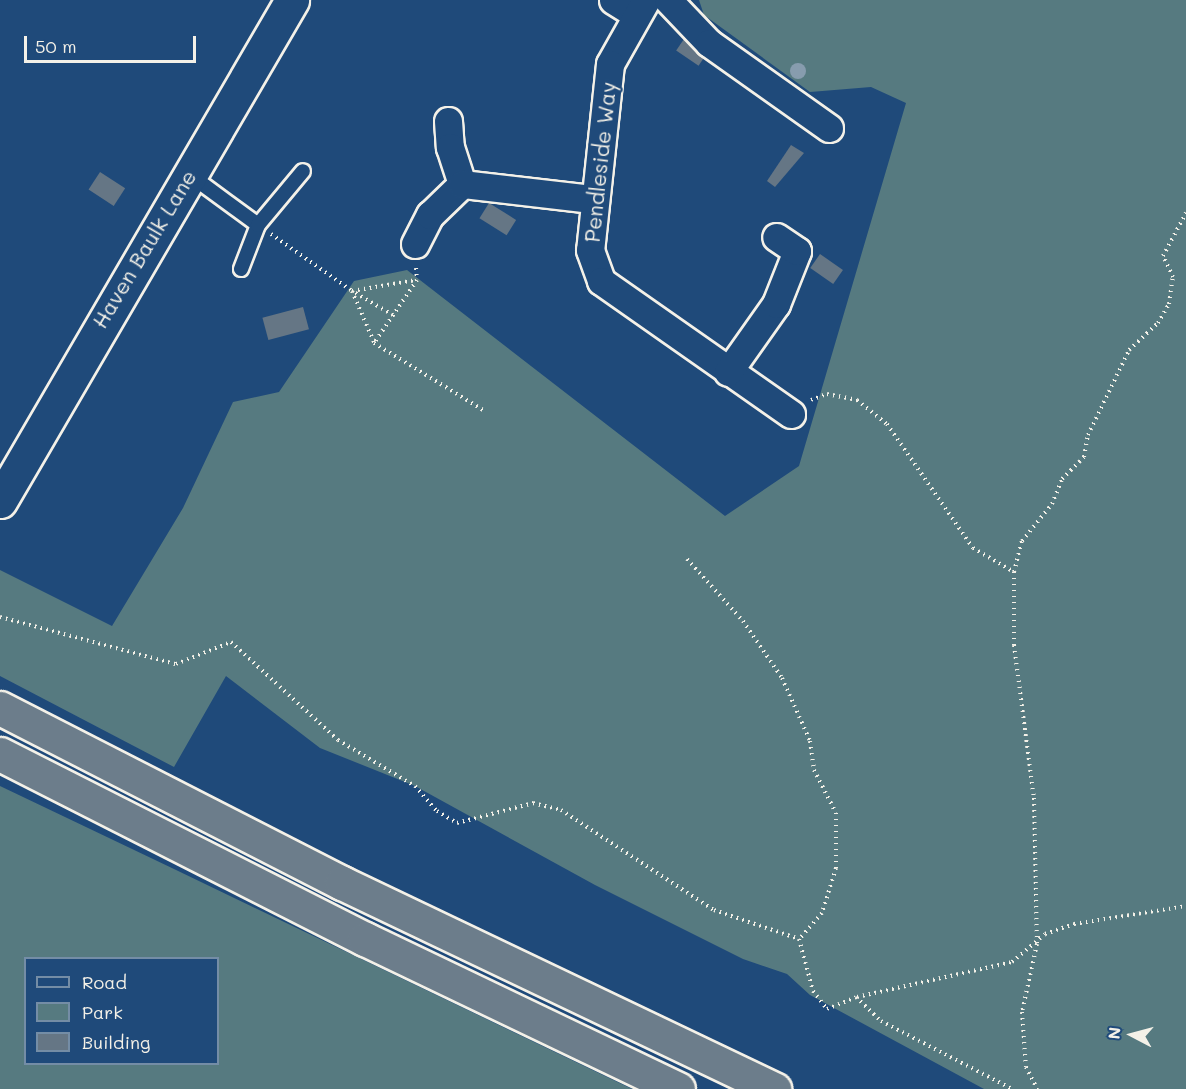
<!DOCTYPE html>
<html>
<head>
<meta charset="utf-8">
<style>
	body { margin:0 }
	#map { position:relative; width:1186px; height:1089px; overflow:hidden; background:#1f4a7a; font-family:Mali,sans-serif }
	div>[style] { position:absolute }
	.green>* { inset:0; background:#567a80 }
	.building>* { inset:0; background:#657685; transform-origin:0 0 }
	.path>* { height:4px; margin-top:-2px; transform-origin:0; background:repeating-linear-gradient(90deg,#f4f1e8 0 1.5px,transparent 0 6px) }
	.roads { filter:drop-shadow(2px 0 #f4f1e8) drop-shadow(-2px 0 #f4f1e8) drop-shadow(0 2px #f4f1e8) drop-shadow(0 -2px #f4f1e8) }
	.lane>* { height:14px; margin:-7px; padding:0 7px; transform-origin:7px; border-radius:7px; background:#1f4a7a }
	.street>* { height:27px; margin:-13.5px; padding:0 13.5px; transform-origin:13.5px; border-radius:13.5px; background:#1f4a7a }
	.secondary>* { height:33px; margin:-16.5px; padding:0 16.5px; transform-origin:16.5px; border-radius:16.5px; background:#1f4a7a }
	.highway>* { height:33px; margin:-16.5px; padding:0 16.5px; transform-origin:16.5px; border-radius:16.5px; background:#6c7d8b }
	.trees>* { width:16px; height:16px; margin:-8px; border-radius:50%; background:#879cae }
	span { translate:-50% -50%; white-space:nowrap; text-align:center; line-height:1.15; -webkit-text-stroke:4.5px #1f4a7a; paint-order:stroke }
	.street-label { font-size:21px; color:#f4f1e8 }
	.legend { position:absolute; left:24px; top:957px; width:195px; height:108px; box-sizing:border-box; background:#1f4a7a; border:2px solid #748da6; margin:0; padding:8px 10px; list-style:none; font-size:18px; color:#f4f1e8 }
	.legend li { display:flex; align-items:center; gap:12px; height:30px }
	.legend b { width:30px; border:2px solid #748da6 }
	.north { position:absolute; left:1102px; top:1005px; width:60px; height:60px; -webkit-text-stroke:4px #1f4a7a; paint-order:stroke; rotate:276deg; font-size:16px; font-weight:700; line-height:24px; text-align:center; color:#f4f1e8 }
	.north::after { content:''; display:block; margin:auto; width:21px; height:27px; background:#f4f1e8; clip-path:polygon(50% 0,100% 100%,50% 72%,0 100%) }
	.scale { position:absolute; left:24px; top:36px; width:172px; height:27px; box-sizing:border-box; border:3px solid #f4f1e8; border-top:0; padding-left:8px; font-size:18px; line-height:21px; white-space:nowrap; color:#f4f1e8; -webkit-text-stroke:4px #1f4a7a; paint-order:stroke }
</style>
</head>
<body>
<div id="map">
	<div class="green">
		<i style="clip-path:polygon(699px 0,1186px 0,1186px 1089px,984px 1089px,810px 995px,787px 974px,743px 959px,595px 885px,415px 786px,320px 748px,226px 676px,174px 767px,0 676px,0 570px,112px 626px,183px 508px,233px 402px,279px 392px,354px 281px,407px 270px,725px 516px,799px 466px,906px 103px,871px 87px,810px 92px,704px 15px)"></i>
		<i style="clip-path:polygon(evenodd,0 786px,174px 869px,632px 1089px,0 1089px,0 786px,218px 958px,218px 1064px,26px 1064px,26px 958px,218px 958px)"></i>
	</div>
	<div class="building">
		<i style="left:684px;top:39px;width:27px;height:14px;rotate:34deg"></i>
		<i style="clip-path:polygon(791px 145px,804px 153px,775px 187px,767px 181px)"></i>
		<i style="left:100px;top:172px;width:30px;height:21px;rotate:33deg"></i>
		<i style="left:489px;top:203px;width:32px;height:18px;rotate:32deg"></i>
		<i style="left:820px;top:254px;width:28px;height:17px;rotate:35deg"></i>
		<i style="left:303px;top:307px;width:23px;height:42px;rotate:75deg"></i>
	</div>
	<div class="path">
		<i style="left:271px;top:234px;width:99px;rotate:35.1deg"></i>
		<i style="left:352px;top:291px;width:56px;rotate:66.7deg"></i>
		<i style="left:416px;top:268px;width:12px;rotate:85deg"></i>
		<i style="left:417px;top:280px;width:76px;rotate:124.3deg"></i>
		<i style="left:374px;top:343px;width:128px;rotate:31.6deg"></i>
		<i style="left:393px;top:315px;width:48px;rotate:-149.7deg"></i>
		<i style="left:352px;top:291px;width:65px;rotate:-9.8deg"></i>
		<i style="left:811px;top:400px;width:17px;rotate:-21deg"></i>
		<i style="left:827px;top:394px;width:31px;rotate:11deg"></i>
		<i style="left:857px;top:400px;width:38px;rotate:39deg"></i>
		<i style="left:887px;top:424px;width:151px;rotate:55.3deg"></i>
		<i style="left:973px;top:548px;width:48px;rotate:30.3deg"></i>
		<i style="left:1014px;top:572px;width:73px;rotate:90deg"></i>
		<i style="left:1014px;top:645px;width:154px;rotate:82.6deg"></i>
		<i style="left:1034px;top:798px;width:146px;rotate:88.8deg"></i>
		<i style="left:1037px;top:944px;width:70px;rotate:102.4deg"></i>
		<i style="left:1022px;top:1012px;width:55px;rotate:85.8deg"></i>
		<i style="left:1026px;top:1067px;width:25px;rotate:63deg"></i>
		<i style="left:687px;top:559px;width:84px;rotate:47.9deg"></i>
		<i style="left:743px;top:621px;width:69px;rotate:55.6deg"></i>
		<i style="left:782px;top:678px;width:69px;rotate:66deg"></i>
		<i style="left:810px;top:741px;width:29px;rotate:82deg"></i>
		<i style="left:814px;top:770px;width:48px;rotate:62.9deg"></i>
		<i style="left:836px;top:813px;width:55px;rotate:90deg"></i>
		<i style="left:836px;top:868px;width:47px;rotate:107.3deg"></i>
		<i style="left:822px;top:913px;width:35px;rotate:131deg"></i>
		<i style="left:1014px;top:572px;width:32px;rotate:-76deg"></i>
		<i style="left:1022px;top:541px;width:48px;rotate:-51deg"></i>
		<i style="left:1052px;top:504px;width:27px;rotate:-68deg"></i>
		<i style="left:1062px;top:479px;width:31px;rotate:-45deg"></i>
		<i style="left:1084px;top:457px;width:22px;rotate:-80deg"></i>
		<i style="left:1088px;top:435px;width:94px;rotate:-64.2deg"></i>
		<i style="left:1129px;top:350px;width:40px;rotate:-43deg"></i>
		<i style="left:1158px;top:323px;width:22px;rotate:-60deg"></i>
		<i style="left:1169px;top:304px;width:27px;rotate:-82deg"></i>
		<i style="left:1173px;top:277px;width:23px;rotate:-115deg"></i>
		<i style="left:1163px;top:256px;width:49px;rotate:-61.9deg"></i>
		<i style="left:0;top:617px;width:182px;rotate:15deg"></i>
		<i style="left:176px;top:664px;width:59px;rotate:-21.8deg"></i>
		<i style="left:231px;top:642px;width:145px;rotate:42.5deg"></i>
		<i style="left:338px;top:740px;width:90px;rotate:30.9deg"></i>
		<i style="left:415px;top:786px;width:33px;rotate:49deg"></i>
		<i style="left:437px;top:811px;width:23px;rotate:31deg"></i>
		<i style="left:457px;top:823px;width:79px;rotate:-14.7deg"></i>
		<i style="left:533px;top:803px;width:29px;rotate:14deg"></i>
		<i style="left:561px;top:810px;width:183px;rotate:33.2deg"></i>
		<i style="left:714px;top:910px;width:90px;rotate:18.8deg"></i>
		<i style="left:799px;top:939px;width:54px;rotate:74.9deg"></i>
		<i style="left:813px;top:991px;width:23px;rotate:52deg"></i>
		<i style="left:827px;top:1009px;width:31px;rotate:-22deg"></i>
		<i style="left:856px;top:997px;width:35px;rotate:44deg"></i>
		<i style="left:881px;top:1021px;width:148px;rotate:27.4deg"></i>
		<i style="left:857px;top:997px;width:159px;rotate:-12.7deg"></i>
		<i style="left:1012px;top:962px;width:43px;rotate:-40.3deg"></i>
		<i style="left:1045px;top:934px;width:31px;rotate:-19deg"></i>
		<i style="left:1074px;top:924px;width:113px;rotate:-9.1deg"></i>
	</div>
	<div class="roads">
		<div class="lane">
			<i style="left:190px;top:175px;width:84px;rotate:36.3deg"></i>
			<i style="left:241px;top:269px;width:47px;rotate:-68.9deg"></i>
			<i style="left:258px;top:225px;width:70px;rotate:-50.2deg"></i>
		</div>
		<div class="street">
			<i style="left:613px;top:0;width:25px;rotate:32deg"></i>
			<i style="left:646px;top:0;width:73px;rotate:119.4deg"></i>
			<i style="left:610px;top:64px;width:187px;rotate:96.1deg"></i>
			<i style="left:590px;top:250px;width:33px;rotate:70deg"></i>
			<i style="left:601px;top:281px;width:232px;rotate:35deg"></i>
			<i style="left:668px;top:0;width:59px;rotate:46.4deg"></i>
			<i style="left:709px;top:43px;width:147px;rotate:35.3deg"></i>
			<i style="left:448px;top:121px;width:26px;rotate:86deg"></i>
			<i style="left:450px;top:147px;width:39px;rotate:72deg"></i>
			<i style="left:415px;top:244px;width:33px;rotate:-63deg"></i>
			<i style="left:430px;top:215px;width:45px;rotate:-44.1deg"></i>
			<i style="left:462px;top:184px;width:130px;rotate:6.6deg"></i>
			<i style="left:728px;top:372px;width:83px;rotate:-54.8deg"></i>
			<i style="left:776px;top:304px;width:57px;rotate:-68.4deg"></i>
			<i style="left:797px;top:251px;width:25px;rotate:-146deg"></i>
		</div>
		<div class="secondary">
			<i style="left:0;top:501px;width:580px;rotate:-59.76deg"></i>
		</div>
		<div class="highway">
			<i style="left:0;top:708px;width:384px;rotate:27.1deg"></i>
			<i style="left:342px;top:883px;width:479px;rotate:25.5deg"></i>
			<i style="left:0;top:754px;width:409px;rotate:26.9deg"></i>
			<i style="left:365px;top:939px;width:347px;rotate:25.6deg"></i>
		</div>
	</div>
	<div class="trees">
		<i style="left:798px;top:71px"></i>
	</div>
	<div class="street-label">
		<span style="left:600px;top:162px;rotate:-84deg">Pendleside Way</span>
		<span style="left:144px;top:249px;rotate:-59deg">Haven Baulk Lane</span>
	</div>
	<ul class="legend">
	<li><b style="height:8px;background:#1f4a7a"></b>Road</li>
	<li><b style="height:16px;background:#567a80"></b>Park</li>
	<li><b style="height:16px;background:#657685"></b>Building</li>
	</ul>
	<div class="north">N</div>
	<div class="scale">50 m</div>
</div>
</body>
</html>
